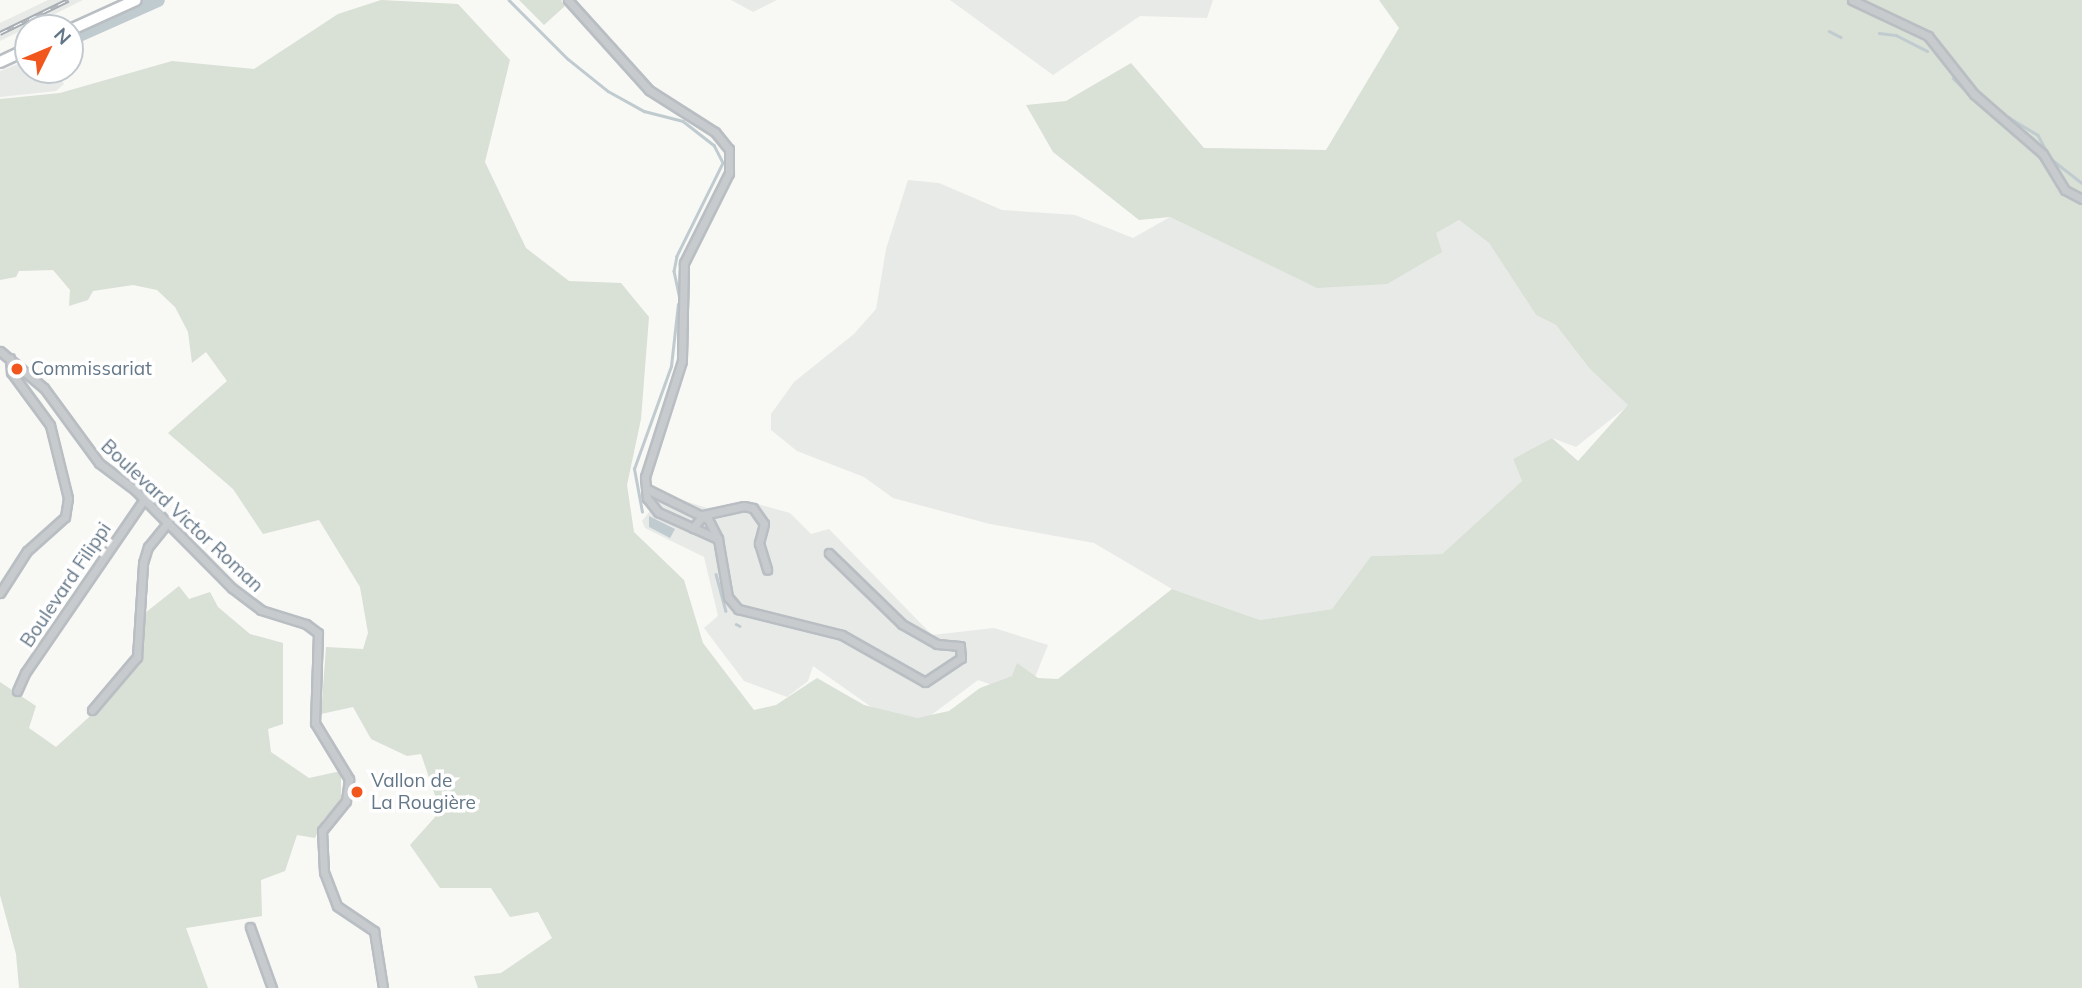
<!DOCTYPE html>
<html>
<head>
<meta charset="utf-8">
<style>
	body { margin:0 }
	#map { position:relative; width:2082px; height:988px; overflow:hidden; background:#f8f8f5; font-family:Mulish,sans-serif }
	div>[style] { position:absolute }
	.built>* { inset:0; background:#e8eae8 }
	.green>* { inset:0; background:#d9e0d5 }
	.water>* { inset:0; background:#c0cbd0 }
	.stream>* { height:2.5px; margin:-1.25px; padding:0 1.25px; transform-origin:1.25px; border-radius:1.25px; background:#c0cbd0 }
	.river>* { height:14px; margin:-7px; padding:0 7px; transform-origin:7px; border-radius:7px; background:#c0cbd0 }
	.roads { filter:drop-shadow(2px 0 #b9bec3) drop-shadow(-2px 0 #b9bec3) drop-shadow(0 2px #b9bec3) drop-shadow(0 -2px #b9bec3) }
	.minor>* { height:7px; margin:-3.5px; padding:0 3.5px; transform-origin:3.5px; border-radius:3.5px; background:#c7cbce }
	.secondary>* { height:10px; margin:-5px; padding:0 5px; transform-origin:5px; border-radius:5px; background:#fff }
	.rail>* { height:5px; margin-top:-2.5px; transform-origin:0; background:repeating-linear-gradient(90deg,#fff 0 8px,#a7adb3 0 16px); box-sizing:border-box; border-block:2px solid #a7adb3 }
	.dots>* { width:19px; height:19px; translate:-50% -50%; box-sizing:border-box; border:4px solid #fff; border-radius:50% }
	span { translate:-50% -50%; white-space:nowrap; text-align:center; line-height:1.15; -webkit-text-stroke:7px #fff; paint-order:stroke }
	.poi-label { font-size:19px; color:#647788 }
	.left { translate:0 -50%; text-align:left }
	.street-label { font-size:19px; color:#647788 }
	.north { position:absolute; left:14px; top:14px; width:70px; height:70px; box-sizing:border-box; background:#fff; border:2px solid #c1c9cf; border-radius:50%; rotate:47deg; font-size:19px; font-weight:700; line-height:28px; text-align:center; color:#647788 }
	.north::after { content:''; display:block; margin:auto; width:24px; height:32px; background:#f1561c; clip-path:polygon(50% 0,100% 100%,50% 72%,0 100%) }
</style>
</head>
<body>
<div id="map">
	<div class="built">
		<i style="clip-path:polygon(48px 0,83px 0,0 41px,0 23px)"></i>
		<i style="clip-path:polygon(731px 0,777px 0,753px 12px)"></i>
		<i style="clip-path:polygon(950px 0,1213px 0,1207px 18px,1140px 16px,1053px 75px)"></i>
		<i style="clip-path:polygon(28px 60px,28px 70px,56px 70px,64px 84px,56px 91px,0 97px,0 71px)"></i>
		<i style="clip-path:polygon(908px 180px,939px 183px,1002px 210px,1075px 215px,1133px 238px,1170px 217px,1318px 288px,1459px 220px,1489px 243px,1536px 315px,1556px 325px,1589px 368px,1629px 405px,1576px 447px,1552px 438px,1513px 459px,1522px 481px,1442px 554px,1371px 556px,1332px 609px,1260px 620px,1172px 589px,1094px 543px,990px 524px,893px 498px,864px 477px,797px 451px,771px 430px,771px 414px,794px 382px,854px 334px,876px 309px,886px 249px)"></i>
		<i style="clip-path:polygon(663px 494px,707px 508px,750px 502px,790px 513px,811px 534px,829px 529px,932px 635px,994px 628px,1048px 645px,1027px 697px,978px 680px,930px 716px,906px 720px,870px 706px,813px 666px,808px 681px,787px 697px,744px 681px,704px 628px,718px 616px,704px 557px,645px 528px,642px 521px)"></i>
	</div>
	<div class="green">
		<i style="clip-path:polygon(381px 0,458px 4px,510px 60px,485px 162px,526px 248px,569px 281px,621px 283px,649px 317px,641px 419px,627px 485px,634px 532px,684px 580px,703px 643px,754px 710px,776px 705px,817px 678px,864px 705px,917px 718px,949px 711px,980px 688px,1012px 676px,1017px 663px,1038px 678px,1058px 679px,1172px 589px,1260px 620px,1332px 609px,1371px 556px,1442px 554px,1522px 481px,1513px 459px,1552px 438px,1578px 461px,1628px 405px,1589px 368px,1556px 325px,1536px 315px,1489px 243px,1459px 220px,1436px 233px,1442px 252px,1387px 284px,1317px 288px,1170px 217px,1139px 220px,1053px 152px,1026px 105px,1066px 101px,1131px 63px,1204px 148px,1326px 150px,1399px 28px,1379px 0,2082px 0,2082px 988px,478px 988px,474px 976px,501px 973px,552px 938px,538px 912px,510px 917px,491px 888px,440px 888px,410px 845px,436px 816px,438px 804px,421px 754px,407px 756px,371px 739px,353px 707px,321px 714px,326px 647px,363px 649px,368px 633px,360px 587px,319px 520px,263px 534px,233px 489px,168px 433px,227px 381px,206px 352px,192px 363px,188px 332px,175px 307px,157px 290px,133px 285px,93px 291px,88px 300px,69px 306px,70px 290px,53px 270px,19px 271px,16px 277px,0 280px,0 99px,60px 93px,172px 61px,254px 69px,338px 14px)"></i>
		<i style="clip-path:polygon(519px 0,561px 0,565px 6px,544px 25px)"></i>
		<i style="clip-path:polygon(179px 586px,189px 599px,210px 592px,218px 607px,250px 634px,283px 643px,283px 724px,268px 729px,271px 752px,309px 778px,341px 771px,341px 800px,323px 820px,315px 838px,297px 835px,285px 871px,261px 880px,262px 916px,186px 928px,208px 988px,19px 988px,16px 954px,0 895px,0 682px,36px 706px,29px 728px,56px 747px,88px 718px,138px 660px,145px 613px)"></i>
	</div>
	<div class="water">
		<i style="clip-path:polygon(649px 516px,675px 529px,670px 538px,649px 527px)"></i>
	</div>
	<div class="stream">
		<i style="left:509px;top:0;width:83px;rotate:45deg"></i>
		<i style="left:568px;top:59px;width:51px;rotate:38.7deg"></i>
		<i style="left:608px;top:91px;width:41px;rotate:29.1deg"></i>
		<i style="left:644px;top:111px;width:40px;rotate:14.4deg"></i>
		<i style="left:683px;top:121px;width:39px;rotate:38deg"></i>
		<i style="left:714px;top:145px;width:20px;rotate:63deg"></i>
		<i style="left:723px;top:163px;width:104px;rotate:116.3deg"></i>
		<i style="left:677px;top:256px;width:15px;rotate:101deg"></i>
		<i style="left:674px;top:271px;width:25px;rotate:78deg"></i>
		<i style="left:1829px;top:31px;width:13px;rotate:27deg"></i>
		<i style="left:1879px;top:33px;width:17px;rotate:7deg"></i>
		<i style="left:1896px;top:35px;width:35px;rotate:27deg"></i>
		<i style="left:1953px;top:78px;width:47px;rotate:44.1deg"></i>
		<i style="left:2000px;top:112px;width:44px;rotate:31.2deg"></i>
		<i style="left:2038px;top:135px;width:26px;rotate:62deg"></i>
		<i style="left:2050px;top:158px;width:41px;rotate:38deg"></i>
		<i style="left:642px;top:512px;width:44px;rotate:-100.5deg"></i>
		<i style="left:634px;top:469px;width:109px;rotate:-70.2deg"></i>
		<i style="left:671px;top:366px;width:62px;rotate:-83.6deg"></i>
		<i style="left:716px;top:574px;width:38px;rotate:75deg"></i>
		<i style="left:736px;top:624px;width:4px;rotate:27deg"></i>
	</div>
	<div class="river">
		<i style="left:70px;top:39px;width:96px;rotate:-23.9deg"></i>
	</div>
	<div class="roads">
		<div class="minor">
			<i style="left:568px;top:0;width:121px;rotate:48deg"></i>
			<i style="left:649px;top:90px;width:78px;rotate:32.5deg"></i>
			<i style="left:715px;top:132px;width:22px;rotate:51deg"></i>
			<i style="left:729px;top:149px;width:24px;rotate:90deg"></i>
			<i style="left:729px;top:173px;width:101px;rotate:116.6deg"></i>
			<i style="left:684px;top:263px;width:98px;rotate:91.2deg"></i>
			<i style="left:682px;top:361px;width:122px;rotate:107.7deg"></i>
			<i style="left:645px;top:477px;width:21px;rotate:85deg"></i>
			<i style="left:647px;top:498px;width:18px;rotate:52deg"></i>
			<i style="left:658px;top:512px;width:66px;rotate:24.2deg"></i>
			<i style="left:1852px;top:0;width:84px;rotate:25.3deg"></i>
			<i style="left:1928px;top:36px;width:74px;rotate:51.6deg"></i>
			<i style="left:1974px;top:94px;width:91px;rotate:41deg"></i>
			<i style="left:2043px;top:154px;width:42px;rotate:58.6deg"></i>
			<i style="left:2065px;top:190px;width:19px;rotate:28deg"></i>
			<i style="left:0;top:351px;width:57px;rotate:40.1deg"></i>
			<i style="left:44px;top:388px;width:93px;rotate:53.7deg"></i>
			<i style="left:99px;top:463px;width:45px;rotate:36.9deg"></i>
			<i style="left:135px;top:490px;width:138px;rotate:45.3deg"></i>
			<i style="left:232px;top:588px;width:36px;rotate:37deg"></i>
			<i style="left:261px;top:610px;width:47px;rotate:17.3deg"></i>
			<i style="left:306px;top:624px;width:15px;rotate:37deg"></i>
			<i style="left:318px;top:633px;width:90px;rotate:91.9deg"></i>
			<i style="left:315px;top:723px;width:66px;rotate:58.7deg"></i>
			<i style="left:349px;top:779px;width:22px;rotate:98deg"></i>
			<i style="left:346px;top:801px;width:38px;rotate:129deg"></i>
			<i style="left:322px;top:831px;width:41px;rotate:87.2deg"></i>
			<i style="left:324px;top:872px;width:36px;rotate:69deg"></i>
			<i style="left:337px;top:906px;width:45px;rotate:34deg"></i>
			<i style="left:374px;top:931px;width:58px;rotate:81deg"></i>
			<i style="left:647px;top:489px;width:68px;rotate:26.2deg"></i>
			<i style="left:708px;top:519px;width:22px;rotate:63deg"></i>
			<i style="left:718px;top:539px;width:59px;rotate:80.2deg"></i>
			<i style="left:728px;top:597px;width:16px;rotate:50deg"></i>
			<i style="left:738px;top:609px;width:107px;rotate:14deg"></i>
			<i style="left:842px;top:635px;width:95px;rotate:29.5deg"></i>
			<i style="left:925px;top:682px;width:43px;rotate:-33.7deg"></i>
			<i style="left:961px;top:658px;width:12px;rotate:-95deg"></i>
			<i style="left:960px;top:646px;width:23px;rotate:-175deg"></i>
			<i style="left:937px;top:644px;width:40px;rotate:-150.3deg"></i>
			<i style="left:902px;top:624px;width:102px;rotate:-135.8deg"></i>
			<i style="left:693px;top:528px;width:16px;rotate:-52deg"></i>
			<i style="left:703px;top:515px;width:42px;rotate:-12.4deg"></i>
			<i style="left:744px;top:506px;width:9px;rotate:13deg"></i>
			<i style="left:753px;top:508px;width:19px;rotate:55deg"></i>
			<i style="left:764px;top:524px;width:20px;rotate:105deg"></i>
			<i style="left:759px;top:543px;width:28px;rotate:73deg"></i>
			<i style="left:0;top:593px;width:50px;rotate:-57.3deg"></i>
			<i style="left:27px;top:551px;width:51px;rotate:-41.8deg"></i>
			<i style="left:65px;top:517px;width:19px;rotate:-81deg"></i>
			<i style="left:68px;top:498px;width:75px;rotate:-103.9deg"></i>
			<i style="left:50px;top:425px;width:66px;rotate:-126.3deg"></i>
			<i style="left:11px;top:372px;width:14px;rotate:-94deg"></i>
			<i style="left:17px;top:691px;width:20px;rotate:-66deg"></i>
			<i style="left:25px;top:673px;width:211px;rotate:-55.6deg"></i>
			<i style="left:92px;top:710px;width:70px;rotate:-49.7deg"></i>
			<i style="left:137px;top:657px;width:94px;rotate:-86.3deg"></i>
			<i style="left:143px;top:563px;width:17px;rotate:-73deg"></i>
			<i style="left:148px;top:547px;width:32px;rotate:-51deg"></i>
			<i style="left:250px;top:927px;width:65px;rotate:70.2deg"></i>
		</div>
		<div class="secondary">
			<i style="left:70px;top:30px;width:72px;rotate:-24.4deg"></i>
			<i style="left:0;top:62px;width:31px;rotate:-25deg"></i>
		</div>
	</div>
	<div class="rail">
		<i style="left:0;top:33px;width:76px;rotate:-25.9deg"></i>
	</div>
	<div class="dots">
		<i style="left:17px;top:369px;background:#f1561c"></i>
		<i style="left:357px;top:792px;background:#f1561c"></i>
	</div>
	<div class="poi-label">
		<span class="left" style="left:31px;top:369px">Commissariat</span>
		<span class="left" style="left:371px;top:792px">Vallon de<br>La Rougière</span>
	</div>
	<div class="street-label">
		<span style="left:182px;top:516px;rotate:43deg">Boulevard Victor Roman</span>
		<span style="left:66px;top:585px;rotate:-56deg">Boulevard Filippi</span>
	</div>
	<div class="north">N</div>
</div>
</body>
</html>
